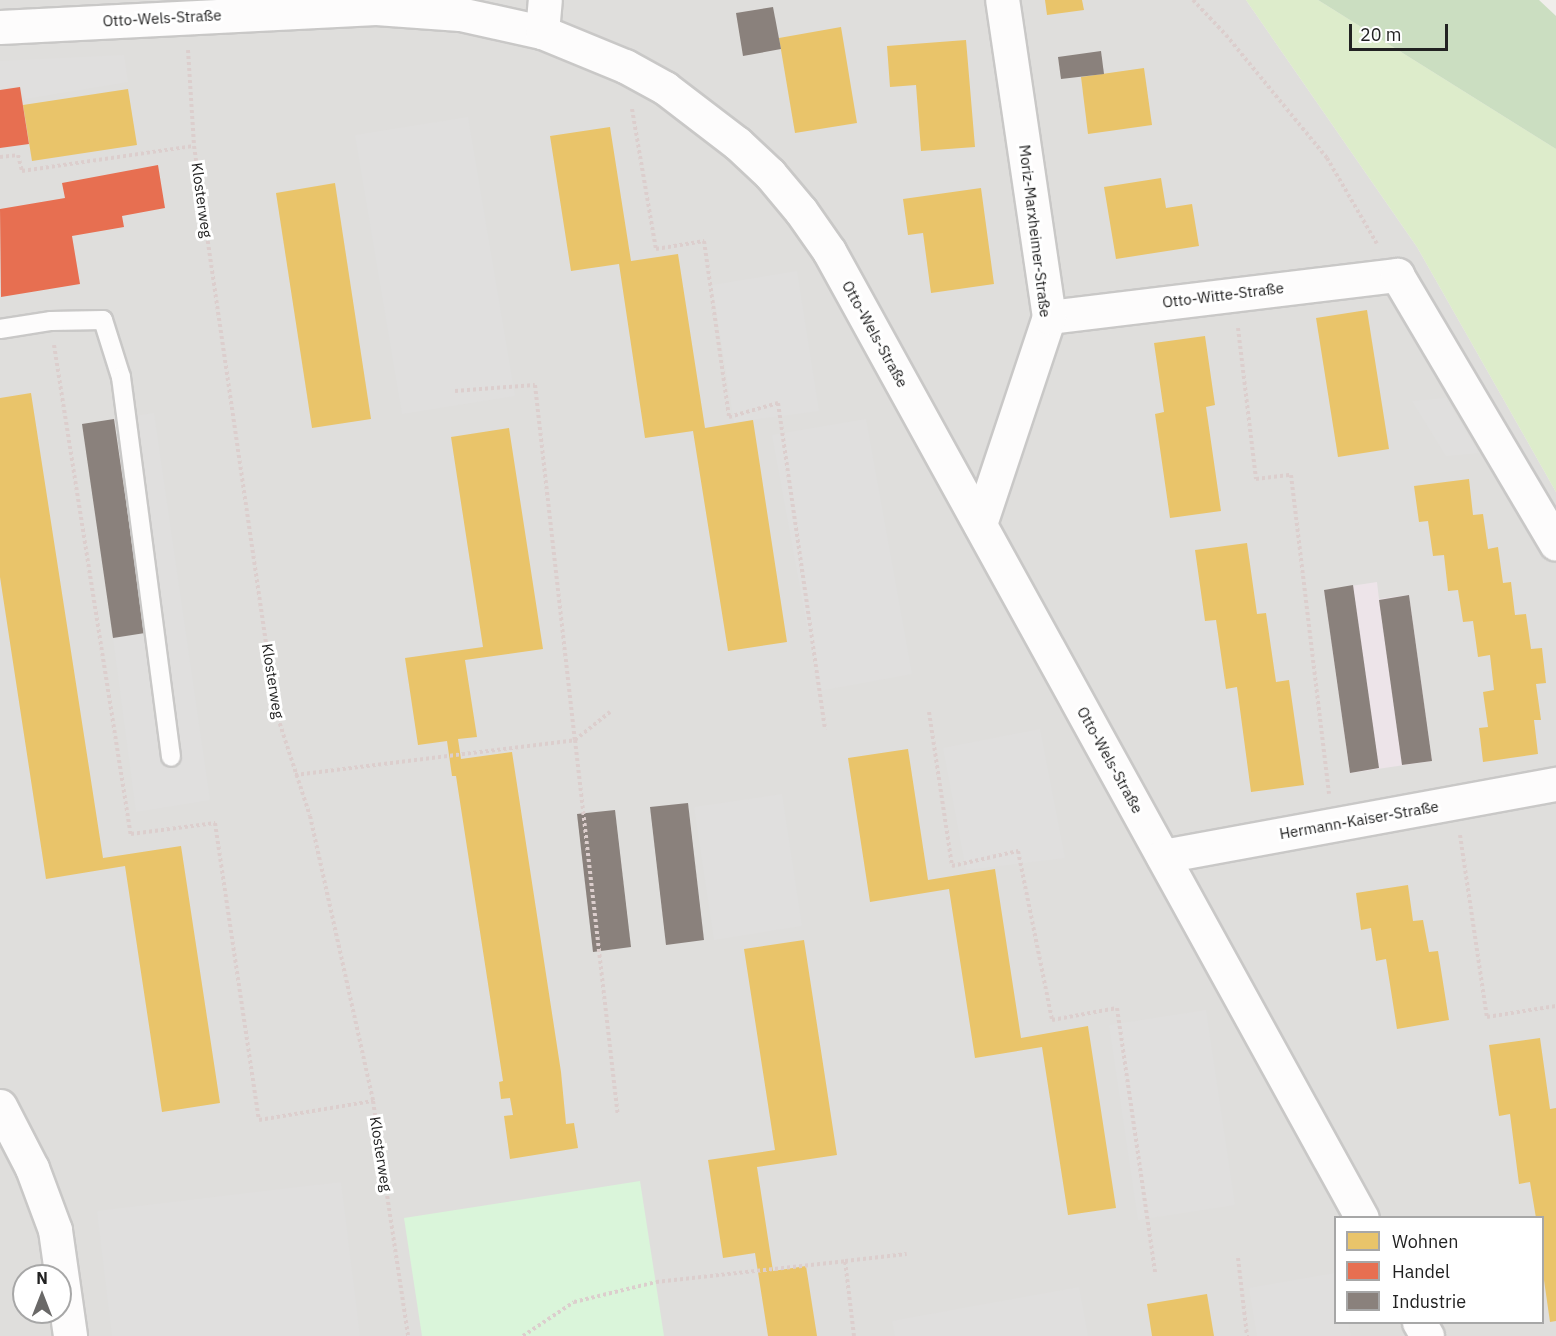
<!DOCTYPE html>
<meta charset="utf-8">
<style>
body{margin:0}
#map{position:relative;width:1556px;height:1336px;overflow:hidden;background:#f0eeeb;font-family:"IBM Plex Sans",sans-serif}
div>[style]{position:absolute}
.residential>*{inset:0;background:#dfdedc}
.industrial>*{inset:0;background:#ede4e9}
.grass>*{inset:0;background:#ddeccb}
.forest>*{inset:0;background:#cbdec1}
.park>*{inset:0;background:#daf5da}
.parking>*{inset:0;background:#e0dfde}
.homes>*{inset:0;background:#e9c46a}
.shops>*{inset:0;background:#e76f51}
.industry>*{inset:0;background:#8a817c}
.path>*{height:4px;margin-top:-2px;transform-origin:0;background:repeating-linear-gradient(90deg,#dccecd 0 3px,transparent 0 6px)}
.roads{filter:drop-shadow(2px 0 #c9c8c7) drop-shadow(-2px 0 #c9c8c7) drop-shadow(0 2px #c9c8c7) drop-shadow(0 -2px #c9c8c7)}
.service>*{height:18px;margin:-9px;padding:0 9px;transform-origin:9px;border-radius:9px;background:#fdfcfc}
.minor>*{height:33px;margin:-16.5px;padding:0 16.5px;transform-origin:16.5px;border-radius:16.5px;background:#fdfcfc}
span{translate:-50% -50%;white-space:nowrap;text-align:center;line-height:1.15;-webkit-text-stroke:6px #fff;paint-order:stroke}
.street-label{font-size:15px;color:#222}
.legend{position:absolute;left:1334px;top:1216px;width:210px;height:108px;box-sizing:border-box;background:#fff;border:2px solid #a7a7a7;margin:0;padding:8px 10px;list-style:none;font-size:18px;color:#222}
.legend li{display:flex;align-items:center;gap:12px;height:30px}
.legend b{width:30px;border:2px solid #a7a7a7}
.north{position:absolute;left:12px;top:1264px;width:60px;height:60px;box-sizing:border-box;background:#fff;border:2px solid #a7a7a7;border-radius:50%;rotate:0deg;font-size:16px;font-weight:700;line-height:24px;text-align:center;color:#222}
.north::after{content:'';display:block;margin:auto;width:21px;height:27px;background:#6a6968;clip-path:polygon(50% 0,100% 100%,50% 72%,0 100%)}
.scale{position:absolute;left:1349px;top:24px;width:99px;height:27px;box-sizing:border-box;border:3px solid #222;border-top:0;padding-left:8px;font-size:18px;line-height:21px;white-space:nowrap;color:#222;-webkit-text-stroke:4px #fff;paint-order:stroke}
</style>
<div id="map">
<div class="residential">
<div style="clip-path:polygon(evenodd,0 0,1246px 0,1417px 247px,1556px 492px,1556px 1336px,0 1336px,0 0,1336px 1218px,1542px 1218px,1542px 1322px,1336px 1322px,1336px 1218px,0 0,24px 1276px,60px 1276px,60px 1312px,24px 1312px,24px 1276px)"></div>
</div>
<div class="industrial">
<div style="clip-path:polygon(1377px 582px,1379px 599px,1409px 595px,1432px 761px,1350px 773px,1324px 590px)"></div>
</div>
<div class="grass">
<div style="clip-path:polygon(1246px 0,1318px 0,1556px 149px,1556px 492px,1417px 247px)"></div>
</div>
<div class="forest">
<div style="clip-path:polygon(1318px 0,1539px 0,1556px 16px,1556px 149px)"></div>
</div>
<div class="park">
<div style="clip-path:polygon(640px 1181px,664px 1336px,422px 1336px,404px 1218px)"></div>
</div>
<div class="parking">
<div style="clip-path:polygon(124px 55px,128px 82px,25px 99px,20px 86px,0 89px,0 61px)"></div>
<div style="clip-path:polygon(468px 117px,515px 396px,402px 414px,355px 135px)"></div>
<div style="clip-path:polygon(797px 271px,819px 411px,734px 422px,712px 285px)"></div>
<div style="clip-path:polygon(1446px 398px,1479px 453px,1446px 456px,1412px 401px)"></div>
<div style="clip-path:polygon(154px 413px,210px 800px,136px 812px,113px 638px,114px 419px)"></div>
<div style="clip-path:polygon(866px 419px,912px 674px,819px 691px,772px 435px)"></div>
<div style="clip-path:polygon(1040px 729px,1065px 858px,966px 870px,943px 748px)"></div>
<div style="clip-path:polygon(782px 794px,802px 926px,714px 940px,694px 807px)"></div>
<div style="clip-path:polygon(1206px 1010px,1235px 1205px,1138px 1220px,1109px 1025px)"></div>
<div style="clip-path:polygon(341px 1182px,360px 1336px,112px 1336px,97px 1211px)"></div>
<div style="clip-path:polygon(1335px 1273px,1336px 1322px,1348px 1323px,1351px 1336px,1257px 1336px,1249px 1288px)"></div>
<div style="clip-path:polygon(1079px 1287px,1088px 1336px,895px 1336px,892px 1321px)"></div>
</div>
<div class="homes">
<div style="clip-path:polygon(1045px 0,1082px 0,1084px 10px,1047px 15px)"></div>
<div style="clip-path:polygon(841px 27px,857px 123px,795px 133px,779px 38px)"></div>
<div style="clip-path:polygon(966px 40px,975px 147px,921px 151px,916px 85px,890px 87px,887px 46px)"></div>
<div style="clip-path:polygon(1144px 68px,1152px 125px,1088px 134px,1081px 77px)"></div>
<div style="clip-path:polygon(128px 89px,137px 145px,32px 161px,23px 105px)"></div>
<div style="clip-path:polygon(610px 127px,631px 261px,678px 254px,705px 428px,753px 420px,787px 642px,728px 651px,693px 431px,645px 438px,619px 264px,571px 271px,550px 136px)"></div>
<div style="clip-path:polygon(1161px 178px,1166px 208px,1192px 204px,1199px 246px,1116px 259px,1104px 187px)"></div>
<div style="clip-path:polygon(335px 183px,371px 419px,312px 428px,276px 193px)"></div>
<div style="clip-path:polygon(981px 188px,994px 284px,931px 293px,923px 233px,908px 235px,903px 199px)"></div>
<div style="clip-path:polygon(1367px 310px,1389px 449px,1338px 457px,1316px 318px)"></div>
<div style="clip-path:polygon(1205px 336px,1215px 405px,1206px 407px,1221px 511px,1170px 518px,1155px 414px,1164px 412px,1154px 343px)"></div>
<div style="clip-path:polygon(31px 393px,103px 858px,181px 846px,220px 1103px,162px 1112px,125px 866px,46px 879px,0 577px,0 398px)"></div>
<div style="clip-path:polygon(509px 428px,543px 649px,465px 660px,477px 737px,458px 739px,461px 759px,512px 752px,561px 1072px,566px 1124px,574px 1123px,578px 1148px,510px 1159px,504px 1116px,513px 1115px,510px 1098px,501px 1099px,499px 1082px,503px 1081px,456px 776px,452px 776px,447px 741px,418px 745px,405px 658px,483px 647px,451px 437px)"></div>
<div style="clip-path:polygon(1469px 479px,1473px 515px,1483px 514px,1488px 549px,1498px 547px,1503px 583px,1511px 582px,1515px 615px,1526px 614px,1531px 649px,1542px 648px,1546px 683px,1536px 684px,1541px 720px,1534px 720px,1538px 754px,1483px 762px,1479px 728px,1488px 727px,1483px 692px,1494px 690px,1490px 655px,1478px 657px,1473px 621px,1463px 622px,1458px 590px,1448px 591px,1444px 555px,1433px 556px,1428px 521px,1419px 522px,1414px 486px)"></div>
<div style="clip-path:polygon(1247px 543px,1257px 614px,1266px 613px,1276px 682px,1289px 680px,1304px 785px,1251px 792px,1237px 687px,1226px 689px,1216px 620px,1205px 621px,1195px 550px)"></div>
<div style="clip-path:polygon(908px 749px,928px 880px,995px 869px,1021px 1038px,1088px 1026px,1116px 1208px,1068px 1215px,1042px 1047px,975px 1058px,949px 889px,870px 902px,848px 758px)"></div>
<div style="clip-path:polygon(1408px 885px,1413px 921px,1423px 920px,1429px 952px,1438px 951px,1449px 1020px,1397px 1029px,1386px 959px,1376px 961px,1371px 928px,1361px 930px,1356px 893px)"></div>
<div style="clip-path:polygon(804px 940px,837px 1155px,757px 1167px,773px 1271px,806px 1266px,817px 1336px,768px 1336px,755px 1253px,723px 1258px,708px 1160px,775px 1150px,744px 949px)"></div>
<div style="clip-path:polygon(1540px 1038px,1550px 1109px,1556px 1108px,1556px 1321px,1550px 1322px,1542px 1266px,1542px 1218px,1536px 1218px,1530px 1182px,1519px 1184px,1510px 1114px,1499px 1116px,1489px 1045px)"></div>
<div style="clip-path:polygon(1207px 1294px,1214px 1336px,1152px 1336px,1147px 1304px)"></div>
</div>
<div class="shops">
<div style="clip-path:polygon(20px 87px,29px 144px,0 148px,0 90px)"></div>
<div style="clip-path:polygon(158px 165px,165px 208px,122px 216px,124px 227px,72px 236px,80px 284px,1px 297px,0 209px,65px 198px,62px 183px)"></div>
</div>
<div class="industry">
<div style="clip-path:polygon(773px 7px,781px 49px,743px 56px,736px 13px)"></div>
<div style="clip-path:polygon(1101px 51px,1104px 74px,1061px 79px,1058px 57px)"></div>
<div style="clip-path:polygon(114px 419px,145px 633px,113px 638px,82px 424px)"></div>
<div style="clip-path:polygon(1353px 585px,1379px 768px,1350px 773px,1324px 590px)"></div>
<div style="clip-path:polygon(1409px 595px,1432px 761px,1402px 765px,1379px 600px)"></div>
<div style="clip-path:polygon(688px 803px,704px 940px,666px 945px,650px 807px)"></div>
<div style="clip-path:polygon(615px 810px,631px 947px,593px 952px,577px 814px)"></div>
</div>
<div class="path">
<div style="left:1193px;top:0;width:48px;rotate:46.7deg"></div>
<div style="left:1226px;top:35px;width:159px;rotate:50.6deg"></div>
<div style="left:1327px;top:158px;width:99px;rotate:59.8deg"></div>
<div style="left:188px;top:50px;width:96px;rotate:86.4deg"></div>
<div style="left:194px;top:146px;width:572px;rotate:81.76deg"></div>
<div style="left:276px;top:712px;width:109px;rotate:71.9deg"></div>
<div style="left:310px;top:816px;width:292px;rotate:77.5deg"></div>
<div style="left:373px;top:1101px;width:238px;rotate:81.5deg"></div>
<div style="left:632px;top:109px;width:142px;rotate:80.3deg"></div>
<div style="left:656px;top:249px;width:49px;rotate:-9.5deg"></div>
<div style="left:704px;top:241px;width:178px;rotate:81.9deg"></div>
<div style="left:729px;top:417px;width:51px;rotate:-15.9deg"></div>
<div style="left:778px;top:403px;width:330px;rotate:81.8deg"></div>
<div style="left:0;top:157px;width:18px;rotate:-6deg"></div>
<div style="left:18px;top:155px;width:16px;rotate:76deg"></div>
<div style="left:22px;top:171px;width:174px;rotate:-8.3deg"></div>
<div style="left:1238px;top:328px;width:152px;rotate:83.2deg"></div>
<div style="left:1256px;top:479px;width:35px;rotate:-7deg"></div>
<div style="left:1291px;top:475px;width:321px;rotate:83.2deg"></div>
<div style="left:54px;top:345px;width:495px;rotate:81.1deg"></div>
<div style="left:131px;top:834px;width:85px;rotate:-7.5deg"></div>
<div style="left:215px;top:823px;width:300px;rotate:81.6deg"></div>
<div style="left:259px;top:1120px;width:116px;rotate:-9.5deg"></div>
<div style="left:455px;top:391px;width:80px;rotate:-4.3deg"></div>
<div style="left:535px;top:385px;width:357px;rotate:83.6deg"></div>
<div style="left:575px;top:740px;width:45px;rotate:-38.7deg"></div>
<div style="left:929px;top:712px;width:156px;rotate:81.5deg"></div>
<div style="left:952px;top:866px;width:68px;rotate:-12.8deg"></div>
<div style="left:1018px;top:851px;width:172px;rotate:78.6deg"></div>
<div style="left:1052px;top:1020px;width:66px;rotate:-10.5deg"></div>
<div style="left:1117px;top:1008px;width:267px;rotate:81.8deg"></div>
<div style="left:295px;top:775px;width:282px;rotate:-7.1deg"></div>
<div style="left:575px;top:740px;width:377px;rotate:83.5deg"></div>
<div style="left:1460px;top:835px;width:184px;rotate:81.6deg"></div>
<div style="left:1487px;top:1017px;width:70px;rotate:-9.1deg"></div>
<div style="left:1238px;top:1258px;width:79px;rotate:83.4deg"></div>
<div style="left:523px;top:1336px;width:61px;rotate:-33.7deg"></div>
<div style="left:574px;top:1302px;width:84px;rotate:-13.7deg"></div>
<div style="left:656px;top:1282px;width:190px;rotate:-6.3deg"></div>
<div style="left:854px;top:1336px;width:76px;rotate:-96.8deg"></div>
<div style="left:845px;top:1261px;width:62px;rotate:-6.4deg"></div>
</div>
<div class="roads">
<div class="service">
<div style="left:0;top:329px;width:52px;rotate:-8.9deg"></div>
<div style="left:51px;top:321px;width:52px;rotate:-1.1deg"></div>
<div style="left:103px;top:320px;width:60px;rotate:72.5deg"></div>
<div style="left:121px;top:377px;width:383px;rotate:82.5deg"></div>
</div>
<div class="minor">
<div style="left:0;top:27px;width:376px;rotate:-2.9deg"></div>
<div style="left:376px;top:8px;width:84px;rotate:4.1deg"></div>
<div style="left:460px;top:14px;width:84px;rotate:12.4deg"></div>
<div style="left:542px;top:32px;width:90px;rotate:22.3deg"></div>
<div style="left:625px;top:66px;width:46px;rotate:28.8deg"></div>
<div style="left:665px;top:88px;width:91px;rotate:37.4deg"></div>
<div style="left:737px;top:143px;width:45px;rotate:43.2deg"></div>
<div style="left:770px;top:174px;width:48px;rotate:50deg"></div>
<div style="left:801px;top:211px;width:49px;rotate:55deg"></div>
<div style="left:829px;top:251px;width:1104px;rotate:61.14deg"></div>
<div style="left:542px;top:32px;width:32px;rotate:-85deg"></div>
<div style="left:1049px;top:317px;width:351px;rotate:-6.9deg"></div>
<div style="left:1397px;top:275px;width:312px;rotate:59.4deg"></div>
<div style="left:980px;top:524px;width:218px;rotate:-71.6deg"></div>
<div style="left:1049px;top:317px;width:320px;rotate:-98.4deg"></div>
<div style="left:1163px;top:856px;width:400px;rotate:-10.4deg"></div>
<div style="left:0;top:1106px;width:70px;rotate:62.7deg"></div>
<div style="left:32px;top:1168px;width:66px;rotate:69.6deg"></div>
<div style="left:55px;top:1230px;width:107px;rotate:81.9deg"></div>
<div style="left:1419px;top:1322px;width:16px;rotate:60deg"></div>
</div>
</div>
<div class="street-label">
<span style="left:162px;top:18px;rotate:-3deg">Otto-Wels-Straße</span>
<span style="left:202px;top:200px;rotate:82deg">Klosterweg</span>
<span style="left:1035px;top:231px;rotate:83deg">Moriz-Marxheimer-Straße</span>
<span style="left:1223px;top:295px;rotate:-7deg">Otto-Witte-Straße</span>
<span style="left:875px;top:334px;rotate:61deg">Otto-Wels-Straße</span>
<span style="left:273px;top:681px;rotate:81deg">Klosterweg</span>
<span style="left:1110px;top:760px;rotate:61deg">Otto-Wels-Straße</span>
<span style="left:1359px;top:820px;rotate:-10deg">Hermann-Kaiser-Straße</span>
<span style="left:381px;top:1154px;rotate:81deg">Klosterweg</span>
</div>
<ul class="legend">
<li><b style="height:16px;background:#e9c46a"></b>Wohnen</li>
<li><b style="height:16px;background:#e76f51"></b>Handel</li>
<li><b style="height:16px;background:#8a817c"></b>Industrie</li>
</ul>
<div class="north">N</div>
<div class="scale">20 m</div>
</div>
